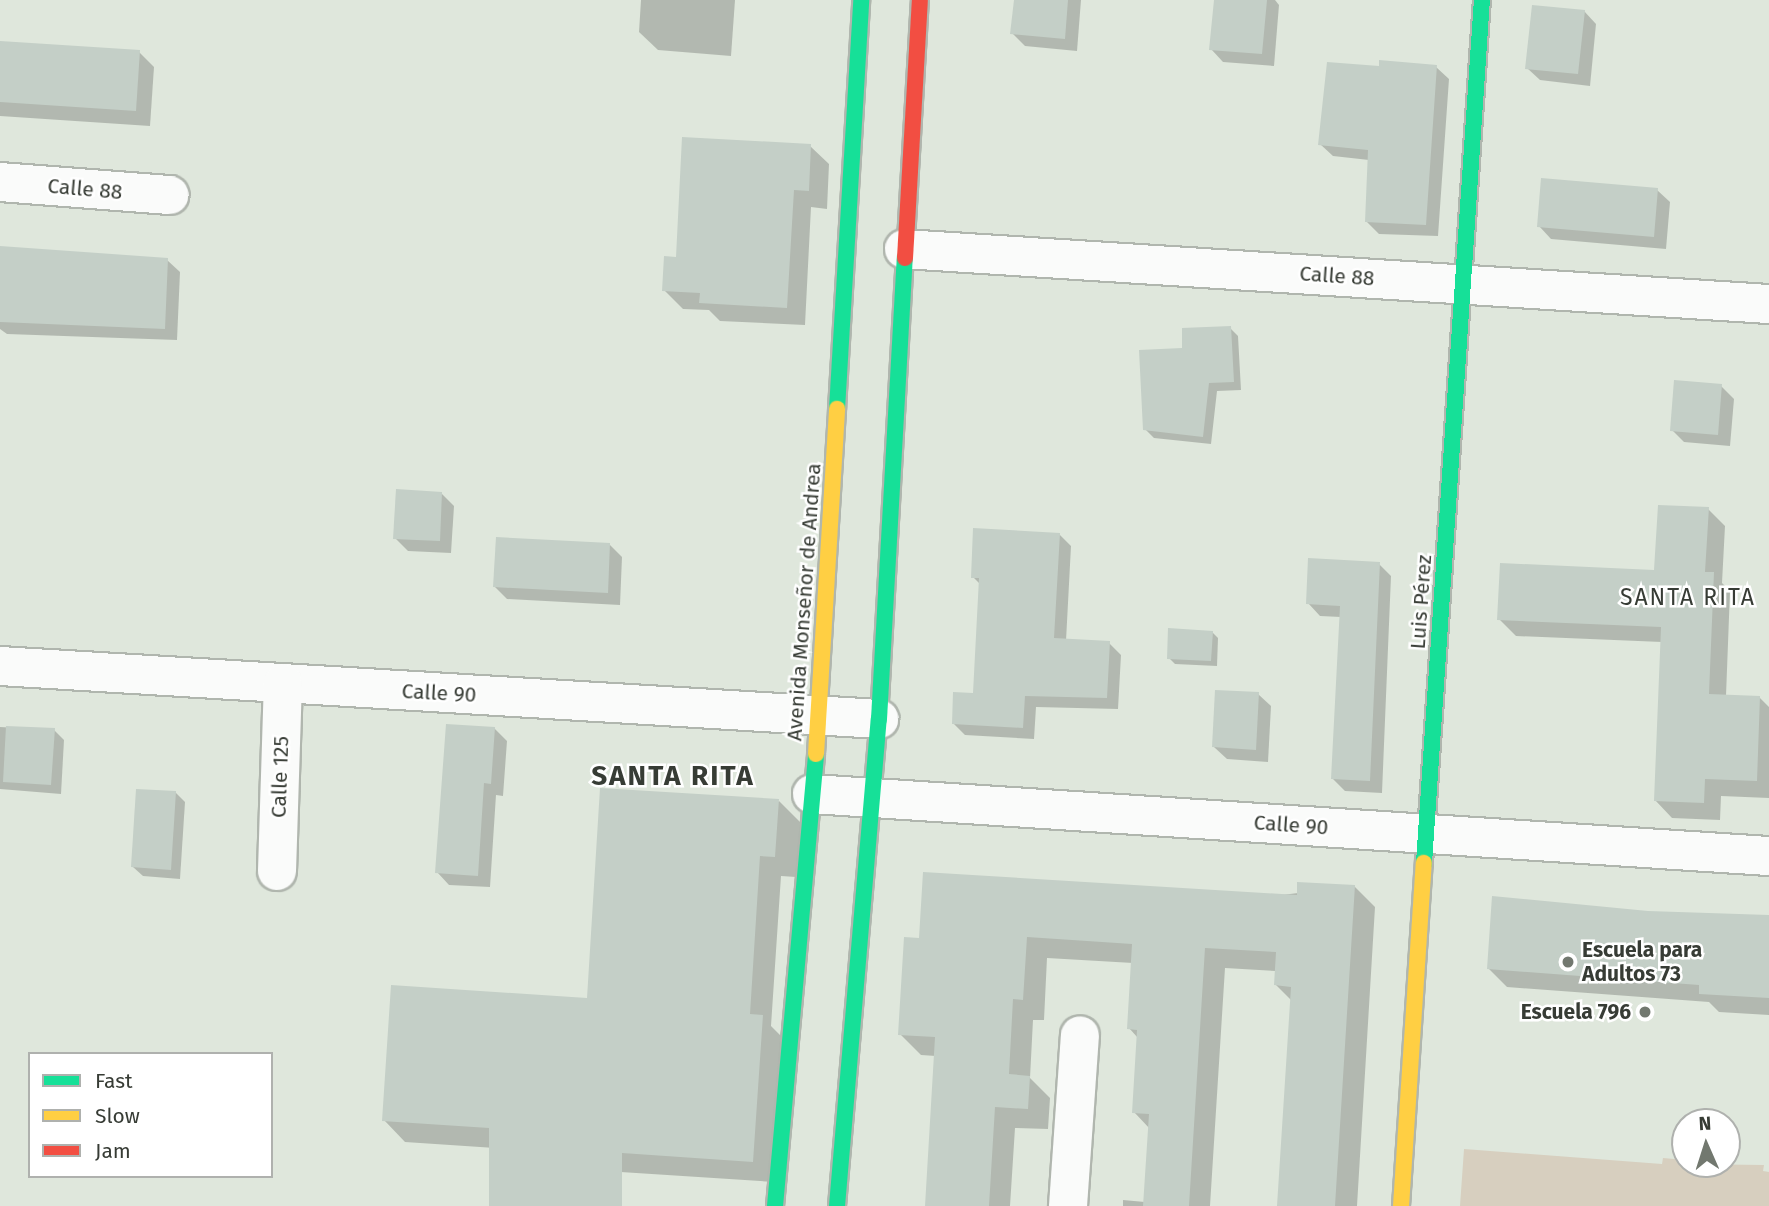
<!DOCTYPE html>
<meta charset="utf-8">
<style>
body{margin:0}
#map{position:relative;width:1769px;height:1206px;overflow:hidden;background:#dfe7dc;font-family:"Fira Sans",sans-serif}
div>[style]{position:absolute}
.green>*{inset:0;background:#d7cfbf}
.shadow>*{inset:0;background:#0003}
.building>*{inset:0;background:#c4cfc7}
.roads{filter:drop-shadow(2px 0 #b0b6ae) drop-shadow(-2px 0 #b0b6ae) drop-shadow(0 2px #b0b6ae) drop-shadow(0 -2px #b0b6ae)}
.street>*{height:38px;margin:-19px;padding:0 19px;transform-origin:19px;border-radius:19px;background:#fafbfa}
.fast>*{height:16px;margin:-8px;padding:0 8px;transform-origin:8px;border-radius:8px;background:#16e098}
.slow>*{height:16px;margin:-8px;padding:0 8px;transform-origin:8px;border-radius:8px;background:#ffcf43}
.jam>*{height:16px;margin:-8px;padding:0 8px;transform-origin:8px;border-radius:8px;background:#f24e42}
.dots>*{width:19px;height:19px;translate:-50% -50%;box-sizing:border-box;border:4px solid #fff;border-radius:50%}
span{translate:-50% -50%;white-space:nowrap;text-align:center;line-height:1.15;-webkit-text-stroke:5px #fff;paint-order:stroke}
.street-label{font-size:21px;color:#373c35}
.poi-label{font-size:21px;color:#373c35;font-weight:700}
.left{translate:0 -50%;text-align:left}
.right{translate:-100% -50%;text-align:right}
.neighbourhood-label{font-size:23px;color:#373c35;letter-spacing:2px}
.district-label{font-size:28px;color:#373c35;font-weight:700;letter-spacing:2px}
.legend{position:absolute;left:28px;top:1052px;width:245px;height:126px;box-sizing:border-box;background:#fff;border:2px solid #afb1ae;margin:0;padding:9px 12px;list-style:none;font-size:21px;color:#373c35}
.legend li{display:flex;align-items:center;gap:14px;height:35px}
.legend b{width:35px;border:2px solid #afb1ae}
.north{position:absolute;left:1671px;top:1108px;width:70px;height:70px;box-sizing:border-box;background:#fff;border:2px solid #afb1ae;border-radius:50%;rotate:357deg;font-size:19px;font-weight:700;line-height:28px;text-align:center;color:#373c35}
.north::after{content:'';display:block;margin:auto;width:24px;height:32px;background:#72786f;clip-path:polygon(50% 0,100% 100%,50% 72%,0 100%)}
</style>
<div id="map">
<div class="green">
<div style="clip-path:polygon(1464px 1149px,1662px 1164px,1663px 1158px,1685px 1160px,1685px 1164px,1764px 1165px,1763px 1171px,1769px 1172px,1769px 1206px,1460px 1206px)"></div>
</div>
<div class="shadow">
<div style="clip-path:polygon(641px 0,735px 0,731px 56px,658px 50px,639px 32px)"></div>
<div style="clip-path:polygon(1015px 0,1081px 0,1077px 51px,1025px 46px,1012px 33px)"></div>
<div style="clip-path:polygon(1216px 0,1275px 0,1279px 5px,1274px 66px,1223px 62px,1211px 49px)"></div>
<div style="clip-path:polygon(1584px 11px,1596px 24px,1590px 86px,1540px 80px,1527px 68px)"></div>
<div style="clip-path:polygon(0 43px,139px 52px,154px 67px,150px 126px,0 116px)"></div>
<div style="clip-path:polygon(1436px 67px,1449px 79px,1438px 236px,1379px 234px,1367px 222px,1369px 160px,1333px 156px,1320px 144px,1380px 68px)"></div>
<div style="clip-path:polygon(810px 146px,829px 164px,827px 209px,811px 207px,805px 325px,720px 321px,709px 310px,683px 309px,664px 290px,678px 259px)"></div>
<div style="clip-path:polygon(1657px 190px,1670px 202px,1666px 249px,1551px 239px,1539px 226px)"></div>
<div style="clip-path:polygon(0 249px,167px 260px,180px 272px,177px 340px,7px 334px,0 329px)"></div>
<div style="clip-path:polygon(1230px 328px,1238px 336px,1241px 390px,1217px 391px,1211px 444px,1154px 438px,1145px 429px,1184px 350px)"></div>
<div style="clip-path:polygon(1721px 386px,1734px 399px,1730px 446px,1684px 442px,1672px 430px)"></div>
<div style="clip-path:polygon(441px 493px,454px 506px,451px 553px,408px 551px,395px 538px)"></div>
<div style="clip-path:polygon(1708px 509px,1725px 526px,1722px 583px,1730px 591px,1726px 696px,1759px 697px,1769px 707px,1769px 798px,1721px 796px,1720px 820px,1672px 818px,1655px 800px,1662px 642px,1516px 636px,1499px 619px,1656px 572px)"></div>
<div style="clip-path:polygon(1059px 534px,1071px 546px,1066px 641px,1109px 643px,1121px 655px,1118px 709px,1036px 707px,1034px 739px,965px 735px,954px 724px,975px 695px,981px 585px,973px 577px)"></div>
<div style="clip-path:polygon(609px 544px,622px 557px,620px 605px,507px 599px,495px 587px)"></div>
<div style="clip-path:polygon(1379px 564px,1391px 576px,1382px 793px,1345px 791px,1333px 779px,1341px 617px,1320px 616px,1308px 603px)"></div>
<div style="clip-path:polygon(1212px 632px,1218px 638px,1217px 666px,1175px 664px,1169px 658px)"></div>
<div style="clip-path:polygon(1258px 694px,1271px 706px,1268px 762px,1227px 759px,1214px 747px)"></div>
<div style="clip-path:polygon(0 727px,54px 730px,64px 740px,61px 794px,0 789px)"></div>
<div style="clip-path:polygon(494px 728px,507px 741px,503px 796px,496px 795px,490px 887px,449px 885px,437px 872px)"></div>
<div style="clip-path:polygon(175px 792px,185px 802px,180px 879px,143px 876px,133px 867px)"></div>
<div style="clip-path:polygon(779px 801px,800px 822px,796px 877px,781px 876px,771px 1026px,783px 1038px,774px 1182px,512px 1165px,495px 1148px,405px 1142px,384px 1120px,589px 1000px)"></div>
<div style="clip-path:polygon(1354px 886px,1375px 907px,1357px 1206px,1279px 1206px,1292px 1001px,1276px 985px,1276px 971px,1225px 968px,1210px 1206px,1123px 1206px,1123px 1200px,1145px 1202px,1150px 1129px,1134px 1112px,1138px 1038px,1129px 1028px,1133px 963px,1047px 958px,1044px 1020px,1033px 1020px,1030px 1078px,1050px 1098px,1048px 1129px,1015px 1128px,1010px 1206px,926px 1206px,936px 1056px,921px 1055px,900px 1034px,921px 940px)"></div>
<div style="clip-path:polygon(1648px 913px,1769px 917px,1769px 1015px,1719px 1012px,1709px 1002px,1507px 987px,1489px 969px)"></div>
</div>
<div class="building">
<div style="clip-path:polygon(1014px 0,1068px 0,1065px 39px,1010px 34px)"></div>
<div style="clip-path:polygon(1214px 0,1267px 0,1262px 54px,1209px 50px)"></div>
<div style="clip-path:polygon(1532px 5px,1585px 10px,1578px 74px,1525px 69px)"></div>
<div style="clip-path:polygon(0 41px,140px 50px,136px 111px,0 102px)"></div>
<div style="clip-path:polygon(1379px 60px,1437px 65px,1426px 225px,1365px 222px,1368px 150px,1318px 145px,1327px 62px,1379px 66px)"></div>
<div style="clip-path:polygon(682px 137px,811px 144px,809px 191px,794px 190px,787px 308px,699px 303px,700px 293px,662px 291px,664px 256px,676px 257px)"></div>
<div style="clip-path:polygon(1541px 178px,1658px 188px,1654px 237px,1537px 227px)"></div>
<div style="clip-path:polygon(0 246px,168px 258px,165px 329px,0 322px)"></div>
<div style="clip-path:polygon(1231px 326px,1234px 382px,1209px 383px,1203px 437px,1143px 430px,1139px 350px,1182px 348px,1182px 328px)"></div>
<div style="clip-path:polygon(1674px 380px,1722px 384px,1718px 435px,1670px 431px)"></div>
<div style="clip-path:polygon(396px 489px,442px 492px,440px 541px,393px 539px)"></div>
<div style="clip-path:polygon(1658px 505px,1709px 507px,1705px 572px,1714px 572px,1709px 694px,1760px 696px,1757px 781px,1705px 779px,1704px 803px,1654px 801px,1661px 627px,1497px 620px,1500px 563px,1654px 570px)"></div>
<div style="clip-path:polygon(973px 528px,1060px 533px,1054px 638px,1110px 641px,1107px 698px,1025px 696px,1023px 728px,952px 724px,953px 692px,973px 693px,979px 578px,971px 578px)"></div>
<div style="clip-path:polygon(496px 537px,610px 543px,608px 593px,493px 587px)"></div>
<div style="clip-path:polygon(1308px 558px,1380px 562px,1370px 781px,1331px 779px,1340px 606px,1306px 604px)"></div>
<div style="clip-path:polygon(1168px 628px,1213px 631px,1211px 661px,1167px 659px)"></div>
<div style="clip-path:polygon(1215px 690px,1259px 692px,1256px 750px,1212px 747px)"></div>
<div style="clip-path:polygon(446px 724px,495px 727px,491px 784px,484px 783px,478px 876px,435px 873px)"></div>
<div style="clip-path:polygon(6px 726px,55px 728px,51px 785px,3px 782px)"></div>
<div style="clip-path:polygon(600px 788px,779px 799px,775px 857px,760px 856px,750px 1014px,763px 1015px,753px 1162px,622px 1153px,622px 1206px,489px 1206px,489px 1128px,382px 1121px,391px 985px,587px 998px)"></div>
<div style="clip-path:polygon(136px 789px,176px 791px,171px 870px,131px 867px)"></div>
<div style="clip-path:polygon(923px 872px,1297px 895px,1297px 882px,1355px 885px,1335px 1206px,1277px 1206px,1291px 987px,1274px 985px,1276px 952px,1205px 948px,1189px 1206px,1143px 1206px,1149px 1114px,1132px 1113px,1137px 1030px,1127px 1029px,1132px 944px,1027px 937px,1023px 1000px,1013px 999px,1009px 1074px,1030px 1076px,1028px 1109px,995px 1107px,989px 1206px,925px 1206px,935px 1037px,898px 1035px,904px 937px,919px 938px)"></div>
<div style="clip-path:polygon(1492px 896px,1648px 911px,1769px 915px,1769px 998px,1699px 994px,1699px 985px,1487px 969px)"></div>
</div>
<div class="roads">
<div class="street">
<div style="left:0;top:182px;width:170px;rotate:4.4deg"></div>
<div style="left:904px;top:249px;width:867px;rotate:3.64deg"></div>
<div style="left:0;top:666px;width:881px;rotate:3.45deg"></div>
<div style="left:812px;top:794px;width:959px;rotate:3.71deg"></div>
<div style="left:277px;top:871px;width:188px;rotate:-88.2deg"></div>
<div style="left:1068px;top:1206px;width:171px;rotate:-86deg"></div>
</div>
<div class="fast">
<div style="left:837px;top:409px;width:410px;rotate:-86.6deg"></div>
<div style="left:1424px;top:863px;width:865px;rotate:-86.16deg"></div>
<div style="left:775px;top:1206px;width:454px;rotate:-84.8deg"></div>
<div style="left:837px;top:1206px;width:489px;rotate:-85.1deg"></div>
<div style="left:879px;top:719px;width:462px;rotate:-86.8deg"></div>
</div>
<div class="slow">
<div style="left:816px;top:754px;width:346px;rotate:-86.5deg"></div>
<div style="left:1401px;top:1206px;width:344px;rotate:-86.2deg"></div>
</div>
<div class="jam">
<div style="left:905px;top:258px;width:258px;rotate:-86.7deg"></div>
</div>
</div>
<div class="dots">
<div style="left:1568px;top:962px;background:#72786f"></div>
<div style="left:1645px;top:1012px;background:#72786f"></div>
</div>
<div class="street-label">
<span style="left:85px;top:189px;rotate:5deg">Calle 88</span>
<span style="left:1337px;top:276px;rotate:4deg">Calle 88</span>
<span style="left:804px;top:602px;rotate:-86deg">Avenida Monseñor de Andrea</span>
<span style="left:1421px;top:602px;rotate:-86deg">Luis Pérez</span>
<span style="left:439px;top:693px;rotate:3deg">Calle 90</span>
<span style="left:280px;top:777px;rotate:-88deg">Calle 125</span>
<span style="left:1291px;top:825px;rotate:4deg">Calle 90</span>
</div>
<div class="poi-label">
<span class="left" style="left:1582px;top:962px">Escuela para<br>Adultos 73</span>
<span class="right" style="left:1631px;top:1012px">Escuela 796</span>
</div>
<div class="neighbourhood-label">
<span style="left:1688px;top:597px">SANTA RITA</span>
</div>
<div class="district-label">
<span style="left:673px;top:776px">SANTA RITA</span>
</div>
<ul class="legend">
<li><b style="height:9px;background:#16e098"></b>Fast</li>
<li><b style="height:9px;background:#ffcf43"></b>Slow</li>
<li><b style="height:9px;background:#f24e42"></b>Jam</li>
</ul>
<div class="north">N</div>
</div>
